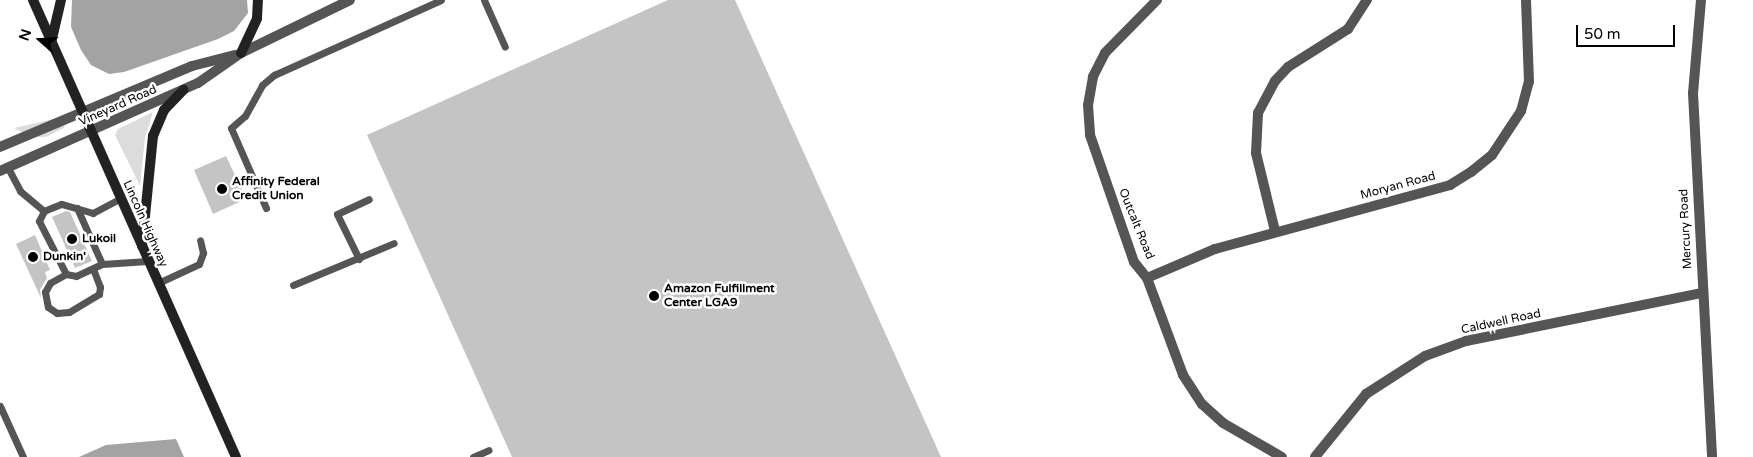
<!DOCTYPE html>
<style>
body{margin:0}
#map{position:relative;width:1753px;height:457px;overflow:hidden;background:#fff;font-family:"Varela Round",sans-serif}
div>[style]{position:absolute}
.green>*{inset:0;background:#dcdcdc}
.water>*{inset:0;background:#a3a3a3}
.building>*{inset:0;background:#c4c4c4}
.service>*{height:7px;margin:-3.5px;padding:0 3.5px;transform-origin:3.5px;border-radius:3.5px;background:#555}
.minor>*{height:10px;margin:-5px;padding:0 5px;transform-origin:5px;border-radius:5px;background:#555}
.tertiary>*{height:10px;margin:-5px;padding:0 5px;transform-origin:5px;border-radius:5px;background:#555}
.secondary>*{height:10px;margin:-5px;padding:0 5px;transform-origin:5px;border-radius:5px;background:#222}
.dots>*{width:14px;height:14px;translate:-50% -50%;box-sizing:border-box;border:2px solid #fff;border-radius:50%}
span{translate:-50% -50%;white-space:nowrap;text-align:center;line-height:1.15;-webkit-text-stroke:5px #fff;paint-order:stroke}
.street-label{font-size:12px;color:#000}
.poi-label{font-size:12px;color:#000;font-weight:700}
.left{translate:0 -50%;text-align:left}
.north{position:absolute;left:15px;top:15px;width:50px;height:50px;-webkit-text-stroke:4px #fff;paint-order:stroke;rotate:289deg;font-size:14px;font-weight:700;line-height:20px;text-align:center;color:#000}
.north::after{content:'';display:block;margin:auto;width:18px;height:22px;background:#000;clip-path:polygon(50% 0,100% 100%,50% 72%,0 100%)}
.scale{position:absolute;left:1576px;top:25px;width:99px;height:22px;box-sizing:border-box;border:2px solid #000;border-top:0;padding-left:6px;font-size:15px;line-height:18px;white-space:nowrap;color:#000;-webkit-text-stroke:4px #fff;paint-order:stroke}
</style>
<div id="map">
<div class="green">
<div style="clip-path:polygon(153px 112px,145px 138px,140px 186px,115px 135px,118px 129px)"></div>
<div style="clip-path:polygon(58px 118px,65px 124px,64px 128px,46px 137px,32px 137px,14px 128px)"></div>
</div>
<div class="water">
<div style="clip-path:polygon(72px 0,247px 0,248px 13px,234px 31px,218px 39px,124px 72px,109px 74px,91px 65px,81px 50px,71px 27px)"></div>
<div style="clip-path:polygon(176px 439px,184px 457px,79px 457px,106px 445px)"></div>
</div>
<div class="building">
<div style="clip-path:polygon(668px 0,735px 0,941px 457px,512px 457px,367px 135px)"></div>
<div style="clip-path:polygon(226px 156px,246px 199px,213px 214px,194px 170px)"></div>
<div style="clip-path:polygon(66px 211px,70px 212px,92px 261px,75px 268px,52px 217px)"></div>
<div style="clip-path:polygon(35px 235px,50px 270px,45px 272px,47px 278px,40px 290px,41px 298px,16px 244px)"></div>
</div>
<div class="service">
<div style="left:484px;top:0;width:51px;rotate:65.9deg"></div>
<div style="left:8px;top:168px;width:26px;rotate:62deg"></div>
<div style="left:20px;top:191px;width:31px;rotate:40deg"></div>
<div style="left:121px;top:198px;width:32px;rotate:152deg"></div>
<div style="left:93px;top:213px;width:33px;rotate:-164deg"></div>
<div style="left:61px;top:204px;width:18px;rotate:158deg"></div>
<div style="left:44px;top:211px;width:11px;rotate:117deg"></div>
<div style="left:39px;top:221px;width:59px;rotate:63deg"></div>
<div style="left:66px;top:274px;width:10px;rotate:11deg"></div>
<div style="left:76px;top:276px;width:29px;rotate:-25deg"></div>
<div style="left:102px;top:264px;width:46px;rotate:-3.7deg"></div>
<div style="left:77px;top:208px;width:61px;rotate:65.9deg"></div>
<div style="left:266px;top:208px;width:87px;rotate:-113.6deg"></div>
<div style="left:231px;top:128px;width:18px;rotate:-41deg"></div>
<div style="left:245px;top:116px;width:35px;rotate:-61deg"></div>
<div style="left:262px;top:85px;width:16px;rotate:-40deg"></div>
<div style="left:274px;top:75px;width:183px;rotate:-24.2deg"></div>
<div style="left:359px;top:259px;width:50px;rotate:-116.1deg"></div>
<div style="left:337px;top:214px;width:35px;rotate:-25deg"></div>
<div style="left:66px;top:274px;width:18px;rotate:151deg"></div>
<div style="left:50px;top:283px;width:10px;rotate:119deg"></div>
<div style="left:45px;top:292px;width:15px;rotate:79deg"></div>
<div style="left:48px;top:307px;width:11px;rotate:34deg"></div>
<div style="left:57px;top:313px;width:12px;rotate:-5deg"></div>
<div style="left:69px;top:312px;width:35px;rotate:-31deg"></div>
<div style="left:99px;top:294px;width:7px;rotate:-82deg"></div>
<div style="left:100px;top:287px;width:19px;rotate:-111deg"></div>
<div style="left:158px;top:283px;width:45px;rotate:-24.9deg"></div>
<div style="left:199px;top:264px;width:12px;rotate:-70deg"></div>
<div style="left:203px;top:253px;width:13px;rotate:-103deg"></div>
<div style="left:293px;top:285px;width:109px;rotate:-22.6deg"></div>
<div style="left:0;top:406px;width:56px;rotate:65.7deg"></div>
<div style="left:473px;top:457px;width:17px;rotate:-24deg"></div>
</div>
<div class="minor">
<div style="left:1157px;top:0;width:74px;rotate:134.5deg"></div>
<div style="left:1105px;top:53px;width:27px;rotate:117deg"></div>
<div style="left:1093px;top:77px;width:28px;rotate:100deg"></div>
<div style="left:1088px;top:105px;width:30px;rotate:86deg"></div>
<div style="left:1090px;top:135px;width:134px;rotate:70.9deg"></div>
<div style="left:1134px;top:262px;width:21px;rotate:51deg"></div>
<div style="left:1147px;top:278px;width:103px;rotate:69.6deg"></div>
<div style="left:1183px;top:375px;width:35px;rotate:57deg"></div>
<div style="left:1202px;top:404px;width:28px;rotate:42deg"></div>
<div style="left:1223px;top:423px;width:68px;rotate:30deg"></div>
<div style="left:1701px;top:0;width:93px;rotate:94.9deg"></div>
<div style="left:1693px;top:93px;width:364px;rotate:87deg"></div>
<div style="left:1275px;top:231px;width:80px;rotate:-103.7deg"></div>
<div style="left:1256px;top:153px;width:40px;rotate:-87.1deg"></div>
<div style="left:1258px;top:113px;width:36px;rotate:-62deg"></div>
<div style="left:1275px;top:81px;width:19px;rotate:-47deg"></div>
<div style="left:1288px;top:67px;width:71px;rotate:-32.3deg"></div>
<div style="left:1348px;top:29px;width:35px;rotate:-57deg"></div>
<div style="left:1147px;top:278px;width:74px;rotate:-23.1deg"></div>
<div style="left:1215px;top:249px;width:244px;rotate:-15.2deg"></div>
<div style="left:1450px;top:185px;width:25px;rotate:-32deg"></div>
<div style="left:1471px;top:172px;width:27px;rotate:-39deg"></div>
<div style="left:1492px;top:155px;width:53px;rotate:-56.6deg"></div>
<div style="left:1521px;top:111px;width:30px;rotate:-75deg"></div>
<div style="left:1529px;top:82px;width:82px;rotate:-92.1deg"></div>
<div style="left:1315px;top:457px;width:81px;rotate:-51deg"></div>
<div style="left:1366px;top:394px;width:70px;rotate:-32.8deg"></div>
<div style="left:1425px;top:356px;width:44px;rotate:-20.1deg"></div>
<div style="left:1466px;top:341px;width:241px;rotate:-11.5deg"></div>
</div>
<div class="tertiary">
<div style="left:0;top:147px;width:208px;rotate:-22.9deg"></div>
<div style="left:192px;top:66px;width:44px;rotate:-14.3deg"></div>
<div style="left:0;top:171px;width:217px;rotate:-24deg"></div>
<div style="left:198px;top:83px;width:52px;rotate:-34.9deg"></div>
<div style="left:241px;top:53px;width:121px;rotate:-25.9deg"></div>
</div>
<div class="secondary">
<div style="left:33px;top:0;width:500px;rotate:66.05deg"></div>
<div style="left:51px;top:43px;width:44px;rotate:-76.9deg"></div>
<div style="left:241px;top:53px;width:38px;rotate:-65deg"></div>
<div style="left:257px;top:18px;width:18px;rotate:-87deg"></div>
<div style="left:142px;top:246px;width:111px;rotate:-84.3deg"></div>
<div style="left:153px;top:136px;width:28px;rotate:-67deg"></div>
<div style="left:164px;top:110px;width:28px;rotate:-46deg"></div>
</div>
<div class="dots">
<div style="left:222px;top:189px;background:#000"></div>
<div style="left:72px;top:239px;background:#000"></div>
<div style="left:33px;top:257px;background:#000"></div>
<div style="left:654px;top:296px;background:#000"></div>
</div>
<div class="street-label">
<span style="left:118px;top:106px;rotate:-24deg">Vineyard Road</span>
<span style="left:1398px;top:186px;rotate:-15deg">Moryan Road</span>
<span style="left:145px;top:224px;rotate:66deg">Lincoln Highway</span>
<span style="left:1136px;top:224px;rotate:68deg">Outcalt Road</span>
<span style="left:1686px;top:229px;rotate:-93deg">Mercury Road</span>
<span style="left:1501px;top:322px;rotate:-12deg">Caldwell Road</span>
</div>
<div class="poi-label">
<span class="left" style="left:232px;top:189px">Affinity Federal<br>Credit Union</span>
<span class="left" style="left:82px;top:239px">Lukoil</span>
<span class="left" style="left:43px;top:257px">Dunkin'</span>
<span class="left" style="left:664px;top:296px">Amazon Fulfillment<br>Center LGA9</span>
</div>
<div class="north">N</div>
<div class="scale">50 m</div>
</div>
